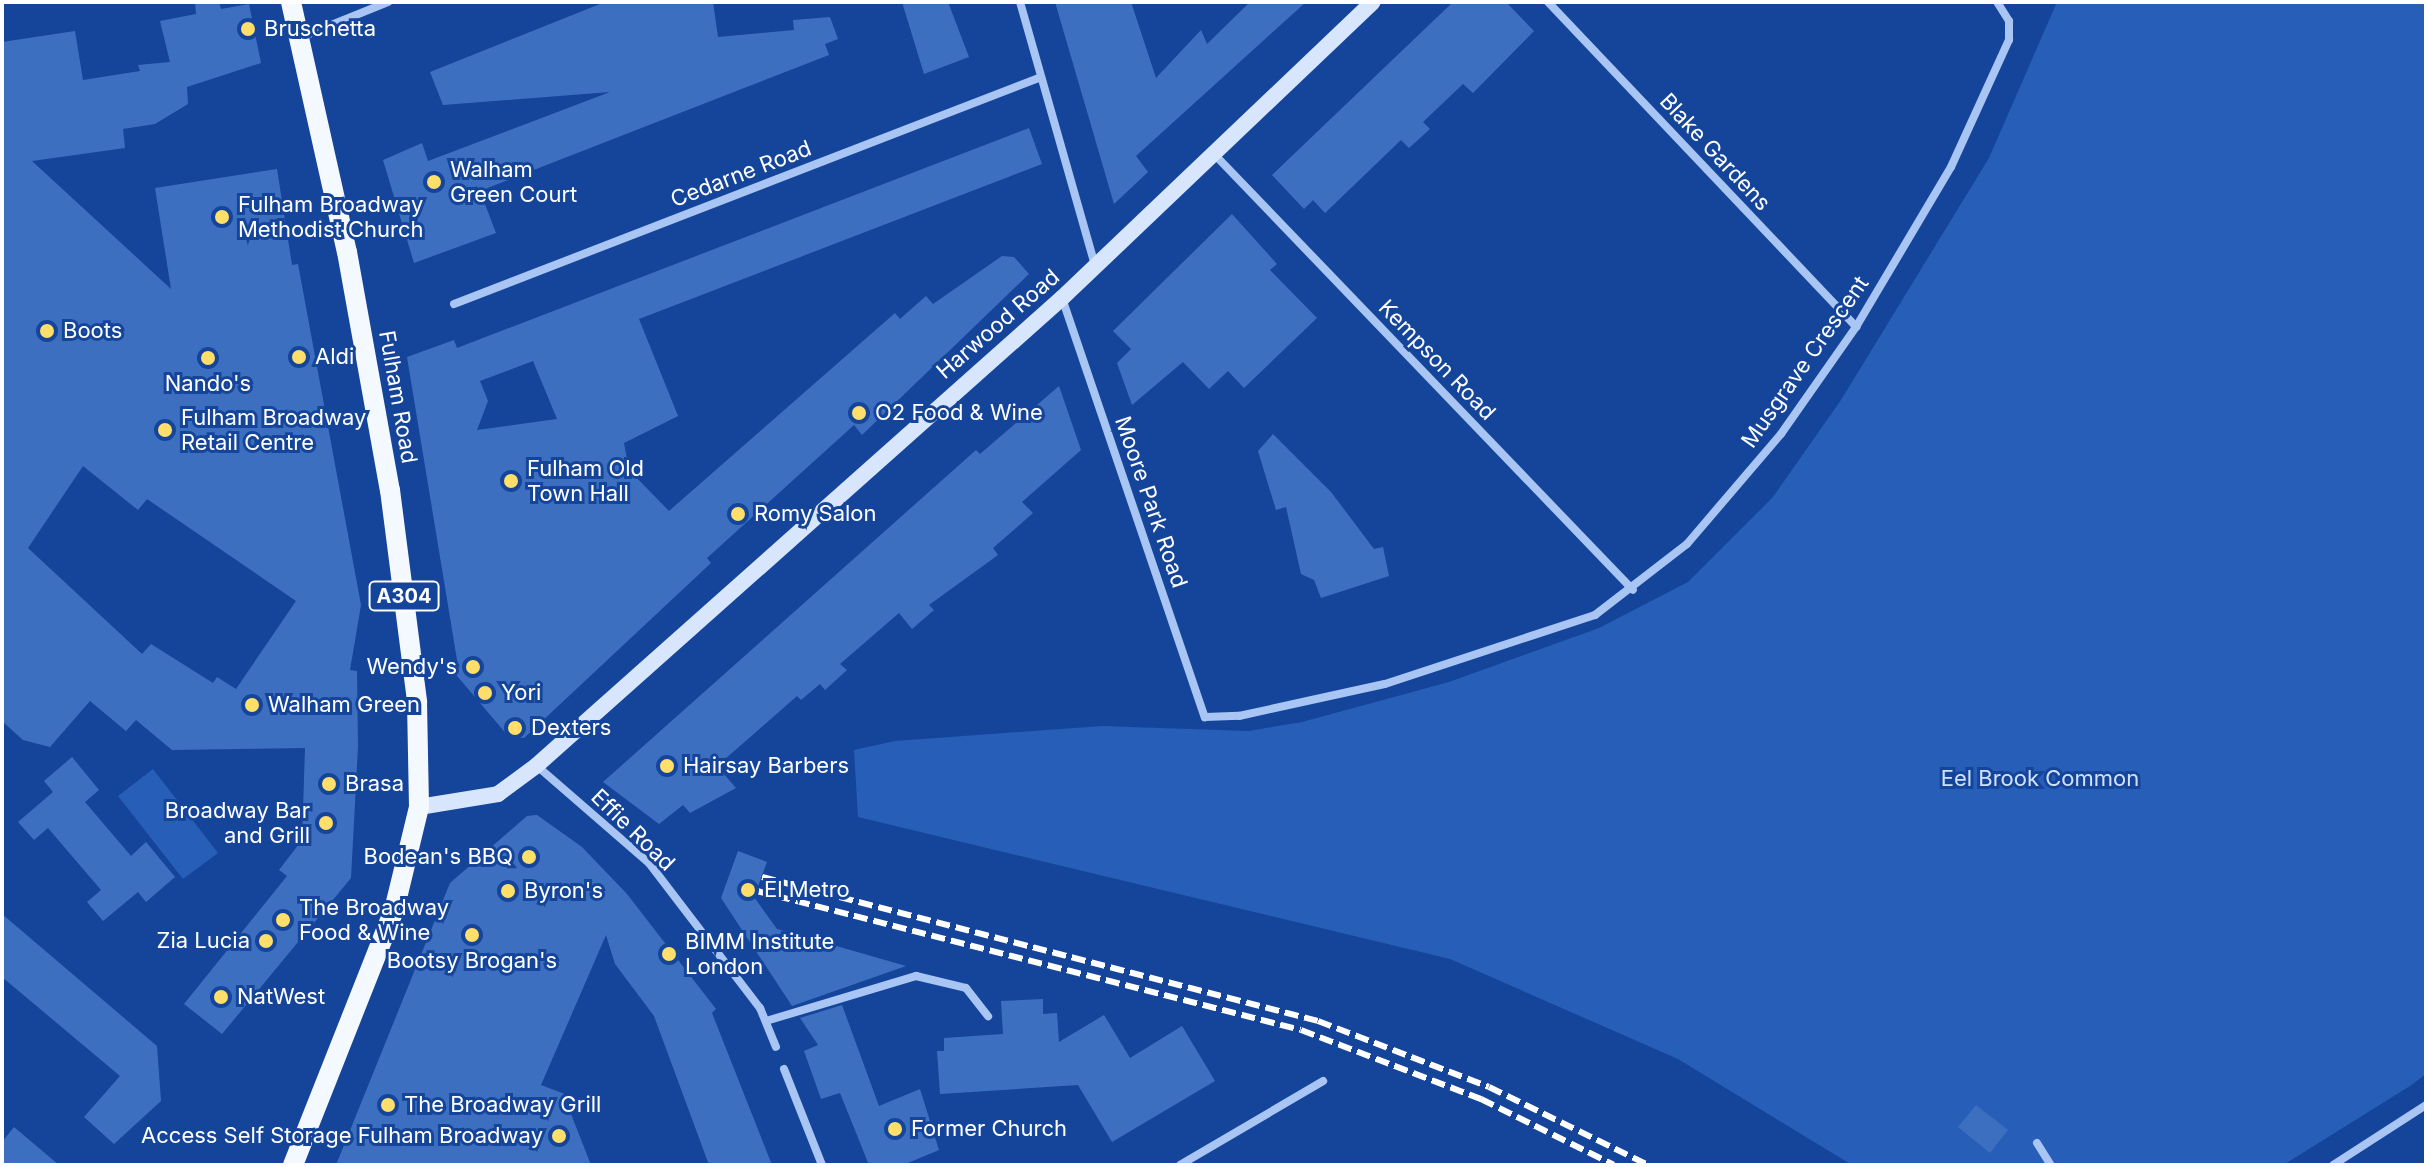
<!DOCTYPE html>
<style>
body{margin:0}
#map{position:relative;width:2428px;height:1167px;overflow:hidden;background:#14459a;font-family:Inter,sans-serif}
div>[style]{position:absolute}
.green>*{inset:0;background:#275eb8}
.building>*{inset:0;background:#3d6fc1}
.street>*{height:8px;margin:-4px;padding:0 4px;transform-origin:4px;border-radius:4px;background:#a8c5f3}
.secondary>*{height:16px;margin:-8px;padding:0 8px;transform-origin:8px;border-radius:8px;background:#d7e5fd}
.primary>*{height:20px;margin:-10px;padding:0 10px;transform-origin:10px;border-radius:10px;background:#f4f8ff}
.rail>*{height:6px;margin-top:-3px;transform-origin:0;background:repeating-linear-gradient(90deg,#fff 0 14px,transparent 0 20px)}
.dots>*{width:22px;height:22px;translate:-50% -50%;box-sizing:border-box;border:4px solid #14459a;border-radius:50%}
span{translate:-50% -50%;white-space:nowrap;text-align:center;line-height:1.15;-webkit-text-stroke:6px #14459a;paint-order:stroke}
.shield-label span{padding:2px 6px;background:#14459a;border:2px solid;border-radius:6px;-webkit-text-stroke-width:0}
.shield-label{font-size:20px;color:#fff;font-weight:700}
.poi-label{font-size:22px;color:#fff}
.left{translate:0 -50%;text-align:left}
.right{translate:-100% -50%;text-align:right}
.street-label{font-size:22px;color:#fff}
.park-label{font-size:22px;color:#d0e1fd}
.frame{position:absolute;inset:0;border:4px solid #fff;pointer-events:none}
</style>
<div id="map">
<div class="green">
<div style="clip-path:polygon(2057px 2px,2426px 2px,2426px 1074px,2410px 1086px,2283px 1165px,1852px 1165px,1678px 1059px,1450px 959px,858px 817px,854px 750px,895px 741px,1102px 726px,1248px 731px,1302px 722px,1449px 682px,1599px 628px,1688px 582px,1773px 497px,1841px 400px,1989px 158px)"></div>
<div style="clip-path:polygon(153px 769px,218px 853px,183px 879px,118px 796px)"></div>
</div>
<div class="building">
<div style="clip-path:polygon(evenodd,195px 2px,219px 2px,221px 9px,249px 4px,261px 63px,187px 87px,188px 104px,155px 124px,123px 129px,125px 148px,32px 161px,171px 289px,155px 188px,277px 169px,292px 265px,298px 264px,361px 605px,350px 670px,357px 671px,358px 747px,351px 878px,222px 1034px,184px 1004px,287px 876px,279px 870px,302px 840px,305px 748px,172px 750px,136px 720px,126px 731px,90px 701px,50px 747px,23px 740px,2px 721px,2px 42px,75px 31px,83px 80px,140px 71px,138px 65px,170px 62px,160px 21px,196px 14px,195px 2px,83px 466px,138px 510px,147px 499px,296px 601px,236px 689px,217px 677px,213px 683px,151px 644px,142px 654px,28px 548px,83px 466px)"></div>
<div style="clip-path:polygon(605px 2px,713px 2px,718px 37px,794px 30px,793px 20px,830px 17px,838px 39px,825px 44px,829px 55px,480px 191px,496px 233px,414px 263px,383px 160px,422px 143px,428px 161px,610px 92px,443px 105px,430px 72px)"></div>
<div style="clip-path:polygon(902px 2px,948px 2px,969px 57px,924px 74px)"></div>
<div style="clip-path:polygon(1055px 2px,1131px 2px,1156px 78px,1201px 30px,1207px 44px,1250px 2px,1306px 2px,1136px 156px,1148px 172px,1114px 204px)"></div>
<div style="clip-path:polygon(1453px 2px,1506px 2px,1534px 31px,1473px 93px,1463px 84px,1423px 122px,1430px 129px,1409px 148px,1401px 140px,1325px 213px,1313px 200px,1304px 209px,1272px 175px)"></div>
<div style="clip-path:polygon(evenodd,1029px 128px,1042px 164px,639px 319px,678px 416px,624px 443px,629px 470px,669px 511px,895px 313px,900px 319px,926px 296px,933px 304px,1002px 256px,1014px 257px,1029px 274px,862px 435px,854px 425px,707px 558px,711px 563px,524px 738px,509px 737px,452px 670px,458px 666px,407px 357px,454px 340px,457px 348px,1029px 128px,533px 361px,557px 419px,477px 430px,488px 401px,480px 381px,533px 361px)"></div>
<div style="clip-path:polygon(1232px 214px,1277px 264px,1270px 270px,1317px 318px,1244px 388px,1228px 371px,1209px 389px,1183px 362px,1132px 405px,1117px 363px,1131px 349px,1113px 331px)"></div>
<div style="clip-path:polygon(1059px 386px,1081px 450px,1022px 502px,1033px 513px,993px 548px,998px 555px,929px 605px,934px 610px,912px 629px,899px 613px,840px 664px,847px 670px,825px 690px,820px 684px,801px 700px,797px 696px,717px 766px,736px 788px,690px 813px,683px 805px,659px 824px,603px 782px,976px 450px,980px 454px)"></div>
<div style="clip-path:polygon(1273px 434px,1331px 492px,1374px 549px,1383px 547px,1389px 576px,1321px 598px,1314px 580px,1301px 574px,1286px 507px,1276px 510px,1258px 451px)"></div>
<div style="clip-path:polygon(72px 757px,99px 790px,85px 802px,131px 856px,146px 842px,175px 877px,146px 902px,138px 892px,103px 921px,87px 902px,101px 890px,48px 828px,34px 840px,18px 822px,53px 792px,44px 781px)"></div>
<div style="clip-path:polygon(537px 815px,582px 847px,627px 894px,716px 1009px,712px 1013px,772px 1165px,709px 1165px,654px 1016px,615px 964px,606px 935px,541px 1085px,578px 1099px,571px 1114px,591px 1165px,336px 1165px,450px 883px,527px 816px)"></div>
<div style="clip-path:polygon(738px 851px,767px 862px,754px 897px,777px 929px,906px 966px,792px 1006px,721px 898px)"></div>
<div style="clip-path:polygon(2px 914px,157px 1046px,161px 1101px,114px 1144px,84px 1117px,120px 1076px,2px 977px)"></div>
<div style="clip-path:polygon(1043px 999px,1043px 1014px,1057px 1013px,1059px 1042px,1104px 1015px,1130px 1058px,1182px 1026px,1215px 1081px,1112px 1142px,1078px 1085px,940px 1094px,937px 1051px,944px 1051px,944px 1038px,1003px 1034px,1001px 1001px)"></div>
<div style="clip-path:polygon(842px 1005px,879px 1106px,920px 1089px,939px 1150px,903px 1165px,869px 1165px,840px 1093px,821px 1099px,804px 1051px,818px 1045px,800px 1018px)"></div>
<div style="clip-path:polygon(1976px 1105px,2008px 1130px,1990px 1153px,1958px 1127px)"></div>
<div style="clip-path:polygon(14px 1127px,59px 1165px,2px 1165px,2px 1142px)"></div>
</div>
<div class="street">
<div style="left:1020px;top:2px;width:274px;rotate:74.1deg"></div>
<div style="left:1548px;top:2px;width:448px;rotate:46.5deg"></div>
<div style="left:299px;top:38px;width:96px;rotate:-22deg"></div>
<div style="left:1215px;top:155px;width:603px;rotate:46.14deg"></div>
<div style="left:1062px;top:298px;width:443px;rotate:71.2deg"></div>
<div style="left:1205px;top:717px;width:34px;rotate:-2deg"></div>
<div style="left:1239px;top:716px;width:149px;rotate:-12.4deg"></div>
<div style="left:1385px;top:684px;width:221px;rotate:-18.2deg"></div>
<div style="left:1595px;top:615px;width:116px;rotate:-37.7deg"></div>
<div style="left:1687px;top:544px;width:145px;rotate:-49.5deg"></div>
<div style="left:1781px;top:434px;width:131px;rotate:-55deg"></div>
<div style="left:1856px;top:327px;width:186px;rotate:-59.3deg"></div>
<div style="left:1951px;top:167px;width:140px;rotate:-65.5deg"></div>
<div style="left:2009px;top:40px;width:19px;rotate:-90deg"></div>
<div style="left:2009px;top:21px;width:22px;rotate:-122deg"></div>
<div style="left:454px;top:304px;width:629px;rotate:-21.14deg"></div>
<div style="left:537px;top:766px;width:148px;rotate:40.9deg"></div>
<div style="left:649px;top:863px;width:183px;rotate:52.6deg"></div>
<div style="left:760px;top:1008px;width:42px;rotate:67.7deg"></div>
<div style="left:766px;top:1021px;width:157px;rotate:-16.7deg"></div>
<div style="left:916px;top:976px;width:51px;rotate:13.5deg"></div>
<div style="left:966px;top:988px;width:36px;rotate:52deg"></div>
<div style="left:784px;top:1069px;width:103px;rotate:68.4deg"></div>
<div style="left:2037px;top:1143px;width:26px;rotate:58deg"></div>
<div style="left:1180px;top:1165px;width:166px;rotate:-30.4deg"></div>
<div style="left:2333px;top:1165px;width:111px;rotate:-32.8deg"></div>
</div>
<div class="secondary">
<div style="left:419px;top:807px;width:80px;rotate:-9.3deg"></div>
<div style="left:498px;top:794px;width:47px;rotate:-36.4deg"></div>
<div style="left:536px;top:766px;width:704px;rotate:-41.66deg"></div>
<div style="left:1062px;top:298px;width:429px;rotate:-43.6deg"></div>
</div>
<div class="primary">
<div style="left:291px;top:2px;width:256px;rotate:77.4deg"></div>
<div style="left:347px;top:252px;width:242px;rotate:79.8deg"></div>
<div style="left:390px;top:490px;width:214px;rotate:82.7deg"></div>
<div style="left:417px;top:702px;width:105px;rotate:88.9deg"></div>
<div style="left:419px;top:807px;width:106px;rotate:103.6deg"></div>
<div style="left:394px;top:910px;width:274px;rotate:111.6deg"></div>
</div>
<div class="rail">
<div style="left:762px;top:877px;width:574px;rotate:14.52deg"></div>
<div style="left:1318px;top:1021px;width:183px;rotate:21.1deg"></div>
<div style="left:1489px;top:1087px;width:177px;rotate:26.1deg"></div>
<div style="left:757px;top:891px;width:561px;rotate:14.33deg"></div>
<div style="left:1301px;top:1030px;width:193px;rotate:21deg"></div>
<div style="left:1481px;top:1099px;width:148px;rotate:26.4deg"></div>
</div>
<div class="dots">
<div style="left:248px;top:29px;background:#ffde6a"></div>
<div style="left:434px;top:182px;background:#ffde6a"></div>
<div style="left:222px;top:217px;background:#ffde6a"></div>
<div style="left:47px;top:331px;background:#ffde6a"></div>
<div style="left:299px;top:357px;background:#ffde6a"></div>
<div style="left:208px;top:358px;background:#ffde6a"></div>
<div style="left:859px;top:413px;background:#ffde6a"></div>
<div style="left:165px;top:430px;background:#ffde6a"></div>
<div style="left:511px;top:481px;background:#ffde6a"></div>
<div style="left:738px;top:514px;background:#ffde6a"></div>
<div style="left:473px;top:667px;background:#ffde6a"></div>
<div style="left:485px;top:693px;background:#ffde6a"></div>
<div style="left:252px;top:705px;background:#ffde6a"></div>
<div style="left:515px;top:728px;background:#ffde6a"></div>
<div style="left:667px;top:766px;background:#ffde6a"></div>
<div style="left:329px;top:784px;background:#ffde6a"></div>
<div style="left:326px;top:823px;background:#ffde6a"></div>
<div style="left:529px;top:857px;background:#ffde6a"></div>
<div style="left:748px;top:890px;background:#ffde6a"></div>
<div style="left:508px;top:891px;background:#ffde6a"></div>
<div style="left:283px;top:920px;background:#ffde6a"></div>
<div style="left:472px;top:935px;background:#ffde6a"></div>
<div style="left:266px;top:941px;background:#ffde6a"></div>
<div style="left:669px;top:954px;background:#ffde6a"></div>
<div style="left:221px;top:997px;background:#ffde6a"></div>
<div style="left:388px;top:1105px;background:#ffde6a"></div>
<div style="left:895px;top:1129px;background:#ffde6a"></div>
<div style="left:559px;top:1136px;background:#ffde6a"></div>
</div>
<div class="shield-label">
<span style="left:404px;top:596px">A304</span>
</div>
<div class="poi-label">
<span class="left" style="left:264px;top:29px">Bruschetta</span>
<span class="left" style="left:450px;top:182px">Walham<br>Green Court</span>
<span class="left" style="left:238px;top:217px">Fulham Broadway<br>Methodist Church</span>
<span class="left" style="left:63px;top:331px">Boots</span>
<span class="left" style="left:315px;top:357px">Aldi</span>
<span style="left:208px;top:384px">Nando's</span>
<span class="left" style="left:875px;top:413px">O2 Food &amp; Wine</span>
<span class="left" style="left:181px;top:430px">Fulham Broadway<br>Retail Centre</span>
<span class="left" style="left:527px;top:481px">Fulham Old<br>Town Hall</span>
<span class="left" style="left:754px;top:514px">Romy Salon</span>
<span class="right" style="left:457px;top:667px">Wendy's</span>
<span class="left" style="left:501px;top:693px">Yori</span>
<span class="left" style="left:268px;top:705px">Walham Green</span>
<span class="left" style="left:531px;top:728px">Dexters</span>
<span class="left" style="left:683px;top:766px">Hairsay Barbers</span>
<span class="left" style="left:345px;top:784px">Brasa</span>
<span class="right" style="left:310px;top:823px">Broadway Bar<br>and Grill</span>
<span class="right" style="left:513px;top:857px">Bodean's BBQ</span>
<span class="left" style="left:764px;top:890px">El Metro</span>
<span class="left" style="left:524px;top:891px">Byron's</span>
<span class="left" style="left:299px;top:920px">The Broadway<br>Food &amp; Wine</span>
<span class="right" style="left:250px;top:941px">Zia Lucia</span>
<span class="left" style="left:685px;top:954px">BIMM Institute<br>London</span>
<span style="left:472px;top:961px">Bootsy Brogan's</span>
<span class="left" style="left:237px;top:997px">NatWest</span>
<span class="left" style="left:404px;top:1105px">The Broadway Grill</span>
<span class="left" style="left:911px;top:1129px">Former Church</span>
<span class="right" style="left:543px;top:1136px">Access Self Storage Fulham Broadway</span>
</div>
<div class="street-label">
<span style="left:1715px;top:152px;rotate:47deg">Blake Gardens</span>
<span style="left:741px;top:174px;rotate:-21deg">Cedarne Road</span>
<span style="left:998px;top:324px;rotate:-41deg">Harwood Road</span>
<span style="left:1437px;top:360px;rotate:46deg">Kempson Road</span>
<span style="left:1805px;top:362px;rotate:-55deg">Musgrave Crescent</span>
<span style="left:398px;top:397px;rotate:80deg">Fulham Road</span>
<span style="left:1151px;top:502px;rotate:71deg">Moore Park Road</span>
<span style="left:633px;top:830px;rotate:44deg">Effie Road</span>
</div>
<div class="park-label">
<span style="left:2040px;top:779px">Eel Brook Common</span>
</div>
<div class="frame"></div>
</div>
